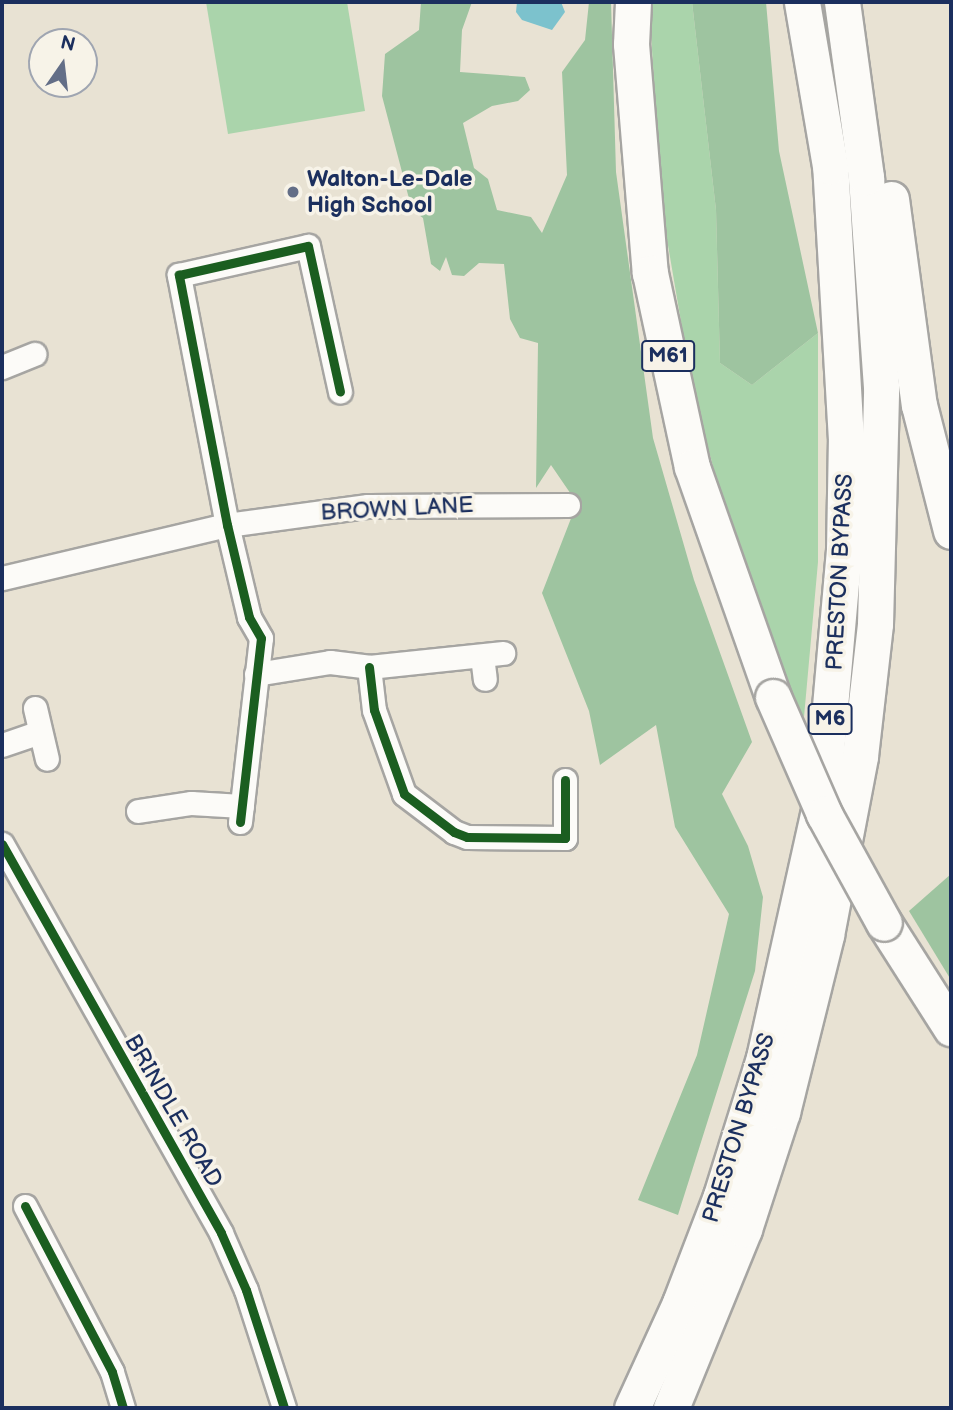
<!DOCTYPE html>
<style>
body{margin:0}
#map{position:relative;width:953px;height:1410px;overflow:hidden;background:#e8e2d3;font-family:"Balsamiq Sans",sans-serif}
div>[style]{position:absolute}
.green>*{inset:0;background:#aad4ab}
.forest>*{inset:0;background:#9ec4a0}
.water>*{inset:0;background:#7cc2cd}
.roads{filter:drop-shadow(2px 0 #a6a5a2) drop-shadow(-2px 0 #a6a5a2) drop-shadow(0 2px #a6a5a2) drop-shadow(0 -2px #a6a5a2)}
.minor>*{height:23px;margin:-11.5px;padding:0 11.5px;transform-origin:11.5px;border-radius:11.5px;background:#fcfbf8}
.highway>*{height:35px;margin:-17.5px;padding:0 17.5px;transform-origin:17.5px;border-radius:17.5px;background:#fcfbf8}
.bridges{filter:drop-shadow(2px 0 #a6a5a2) drop-shadow(-2px 0 #a6a5a2) drop-shadow(0 2px #a6a5a2) drop-shadow(0 -2px #a6a5a2)}
.highway-bridge>*{height:35px;margin:-17.5px;padding:0 17.5px;transform-origin:17.5px;border-radius:17.5px;background:#fcfbf8}
.cycleway>*{height:9px;margin:-4.5px;padding:0 4.5px;transform-origin:4.5px;border-radius:4.5px;background:#1b5e20}
.dots>*{width:19px;height:19px;translate:-50% -50%;box-sizing:border-box;border:4px solid #f7f3e8;border-radius:50%}
span{translate:-50% -50%;white-space:nowrap;text-align:center;line-height:1.15;-webkit-text-stroke:7px #f7f3e8;paint-order:stroke}
.shield-label span{padding:2px 5px;background:#f7f3e8;border:2px solid;border-radius:5px;-webkit-text-stroke-width:0}
.shield-label{font-size:21px;color:#1b2f5e;font-weight:700}
.poi-label{font-size:23px;color:#1b2f5e;font-weight:700}
.left{translate:0 -50%;text-align:left}
.street-label{font-size:23px;color:#1b2f5e}
.frame{position:absolute;inset:0;border:4px solid #1b2f5e;pointer-events:none}
.north{position:absolute;left:28px;top:28px;width:70px;height:70px;box-sizing:border-box;background:#f7f3e8;border:2px solid #9fa5b1;border-radius:50%;rotate:14deg;font-size:19px;font-weight:700;line-height:28px;text-align:center;color:#1b2f5e}
.north::after{content:'';display:block;margin:auto;width:24px;height:32px;background:#636e87;clip-path:polygon(50% 0,100% 100%,50% 72%,0 100%)}
</style>
<div id="map">
<div class="green">
<div style="clip-path:polygon(206px 2px,347px 2px,365px 111px,228px 134px)"></div>
<div style="clip-path:polygon(649px 2px,692px 2px,716px 210px,720px 363px,752px 385px,818px 333px,818px 562px,804px 717px,788px 689px,725px 511px,693px 392px,662px 210px)"></div>
</div>
<div class="forest">
<div style="clip-path:polygon(421px 2px,472px 2px,462px 30px,460px 72px,525px 77px,530px 90px,518px 101px,492px 106px,463px 123px,474px 168px,488px 179px,497px 210px,531px 217px,542px 233px,567px 175px,562px 72px,585px 40px,589px 2px,611px 2px,616px 172px,653px 438px,694px 580px,752px 742px,722px 794px,748px 846px,763px 897px,755px 971px,678px 1215px,638px 1200px,697px 1055px,729px 914px,675px 827px,656px 725px,600px 765px,589px 711px,542px 593px,577px 503px,551px 465px,536px 488px,538px 343px,520px 338px,510px 319px,504px 264px,479px 263px,464px 276px,452px 275px,446px 257px,440px 271px,431px 264px,423px 218px,412px 210px,382px 96px,385px 54px,419px 30px)"></div>
<div style="clip-path:polygon(692px 2px,766px 2px,779px 151px,818px 333px,752px 385px,720px 363px,716px 210px)"></div>
<div style="clip-path:polygon(951px 874px,951px 980px,909px 911px)"></div>
</div>
<div class="water">
<div style="clip-path:polygon(517px 2px,561px 2px,565px 12px,552px 30px,522px 20px,516px 12px)"></div>
</div>
<div class="roads">
<div class="minor">
<div style="left:2px;top:367px;width:35px;rotate:-22deg"></div>
<div style="left:2px;top:578px;width:231px;rotate:-13.3deg"></div>
<div style="left:227px;top:525px;width:142px;rotate:-7.7deg"></div>
<div style="left:368px;top:506px;width:200px;rotate:-0.3deg"></div>
<div style="left:482px;top:656px;width:23px;rotate:83deg"></div>
<div style="left:369px;top:667px;width:43px;rotate:83.4deg"></div>
<div style="left:374px;top:710px;width:89px;rotate:70.3deg"></div>
<div style="left:404px;top:794px;width:63px;rotate:37.2deg"></div>
<div style="left:454px;top:832px;width:14px;rotate:21deg"></div>
<div style="left:467px;top:837px;width:98px;rotate:0.6deg"></div>
<div style="left:565px;top:838px;width:58px;rotate:-90deg"></div>
<div style="left:256px;top:674px;width:75px;rotate:-9.2deg"></div>
<div style="left:330px;top:662px;width:39px;rotate:7deg"></div>
<div style="left:369px;top:667px;width:135px;rotate:-6deg"></div>
<div style="left:35px;top:708px;width:52px;rotate:76.8deg"></div>
<div style="left:2px;top:745px;width:39px;rotate:-19deg"></div>
<div style="left:138px;top:811px;width:54px;rotate:-8.6deg"></div>
<div style="left:191px;top:803px;width:51px;rotate:3.4deg"></div>
<div style="left:240px;top:822px;width:185px;rotate:-83.5deg"></div>
<div style="left:261px;top:638px;width:24px;rotate:-120deg"></div>
<div style="left:249px;top:617px;width:95px;rotate:-103.4deg"></div>
<div style="left:227px;top:525px;width:255px;rotate:-100.9deg"></div>
<div style="left:179px;top:275px;width:132px;rotate:-12.7deg"></div>
<div style="left:308px;top:246px;width:149px;rotate:77.6deg"></div>
<div style="left:2px;top:844px;width:446px;rotate:60.6deg"></div>
<div style="left:221px;top:1233px;width:62px;rotate:66.3deg"></div>
<div style="left:246px;top:1290px;width:124px;rotate:72.1deg"></div>
<div style="left:25px;top:1206px;width:187px;rotate:62.3deg"></div>
<div style="left:112px;top:1372px;width:38px;rotate:73deg"></div>
</div>
<div class="highway">
<div style="left:633px;top:2px;width:42px;rotate:92.7deg"></div>
<div style="left:631px;top:44px;width:230px;rotate:85.3deg"></div>
<div style="left:650px;top:273px;width:198px;rotate:77.8deg"></div>
<div style="left:692px;top:467px;width:244px;rotate:70.6deg"></div>
<div style="left:891px;top:199px;width:208px;rotate:82.3deg"></div>
<div style="left:919px;top:405px;width:130px;rotate:75.7deg"></div>
<div style="left:884px;top:923px;width:125px;rotate:57.5deg"></div>
<div style="left:632px;top:1408px;width:115px;rotate:-65.4deg"></div>
<div style="left:680px;top:1303px;width:115px;rotate:-69deg"></div>
<div style="left:721px;top:1196px;width:145px;rotate:-72.7deg"></div>
<div style="left:764px;top:1058px;width:268px;rotate:-77.5deg"></div>
<div style="left:822px;top:796px;width:247px;rotate:-84.9deg"></div>
<div style="left:844px;top:550px;width:110px;rotate:-89deg"></div>
<div style="left:846px;top:440px;width:274px;rotate:-93.3deg"></div>
<div style="left:830px;top:166px;width:166px;rotate:-99.7deg"></div>
<div style="left:671px;top:1408px;width:193px;rotate:-67.8deg"></div>
<div style="left:744px;top:1229px;width:123px;rotate:-72deg"></div>
<div style="left:782px;top:1112px;width:182px;rotate:-76deg"></div>
<div style="left:826px;top:935px;width:182px;rotate:-79.2deg"></div>
<div style="left:860px;top:756px;width:133px;rotate:-83.5deg"></div>
<div style="left:875px;top:624px;width:237px;rotate:-88.5deg"></div>
<div style="left:881px;top:387px;width:211px;rotate:-94.1deg"></div>
<div style="left:866px;top:177px;width:177px;rotate:-97.8deg"></div>
</div>
</div>
<div class="bridges">
<div class="highway-bridge">
<div style="left:773px;top:697px;width:128px;rotate:66.4deg"></div>
<div style="left:824px;top:814px;width:124px;rotate:61.2deg"></div>
</div>
</div>
<div class="cycleway">
<div style="left:369px;top:667px;width:43px;rotate:83.4deg"></div>
<div style="left:374px;top:710px;width:89px;rotate:70.3deg"></div>
<div style="left:404px;top:794px;width:63px;rotate:37.2deg"></div>
<div style="left:454px;top:832px;width:14px;rotate:21deg"></div>
<div style="left:467px;top:837px;width:98px;rotate:0.6deg"></div>
<div style="left:565px;top:838px;width:58px;rotate:-90deg"></div>
<div style="left:240px;top:822px;width:185px;rotate:-83.5deg"></div>
<div style="left:261px;top:638px;width:24px;rotate:-120deg"></div>
<div style="left:249px;top:617px;width:95px;rotate:-103.4deg"></div>
<div style="left:227px;top:525px;width:255px;rotate:-100.9deg"></div>
<div style="left:179px;top:275px;width:132px;rotate:-12.7deg"></div>
<div style="left:308px;top:246px;width:149px;rotate:77.6deg"></div>
<div style="left:2px;top:844px;width:446px;rotate:60.6deg"></div>
<div style="left:221px;top:1233px;width:62px;rotate:66.3deg"></div>
<div style="left:246px;top:1290px;width:124px;rotate:72.1deg"></div>
<div style="left:25px;top:1206px;width:187px;rotate:62.3deg"></div>
<div style="left:112px;top:1372px;width:38px;rotate:73deg"></div>
</div>
<div class="dots">
<div style="left:293px;top:192px;background:#636e87"></div>
</div>
<div class="shield-label">
<span style="left:668px;top:356px">M61</span>
<span style="left:830px;top:719px">M6</span>
</div>
<div class="poi-label">
<span class="left" style="left:307px;top:192px">Walton-Le-Dale<br>High School</span>
</div>
<div class="street-label">
<span style="left:397px;top:509px;rotate:-3deg">BROWN LANE</span>
<span style="left:840px;top:572px;rotate:-87deg">PRESTON BYPASS</span>
<span style="left:173px;top:1111px;rotate:60deg">BRINDLE ROAD</span>
<span style="left:739px;top:1128px;rotate:-73deg">PRESTON BYPASS</span>
</div>
<div class="frame"></div>
<div class="north">N</div>
</div>
